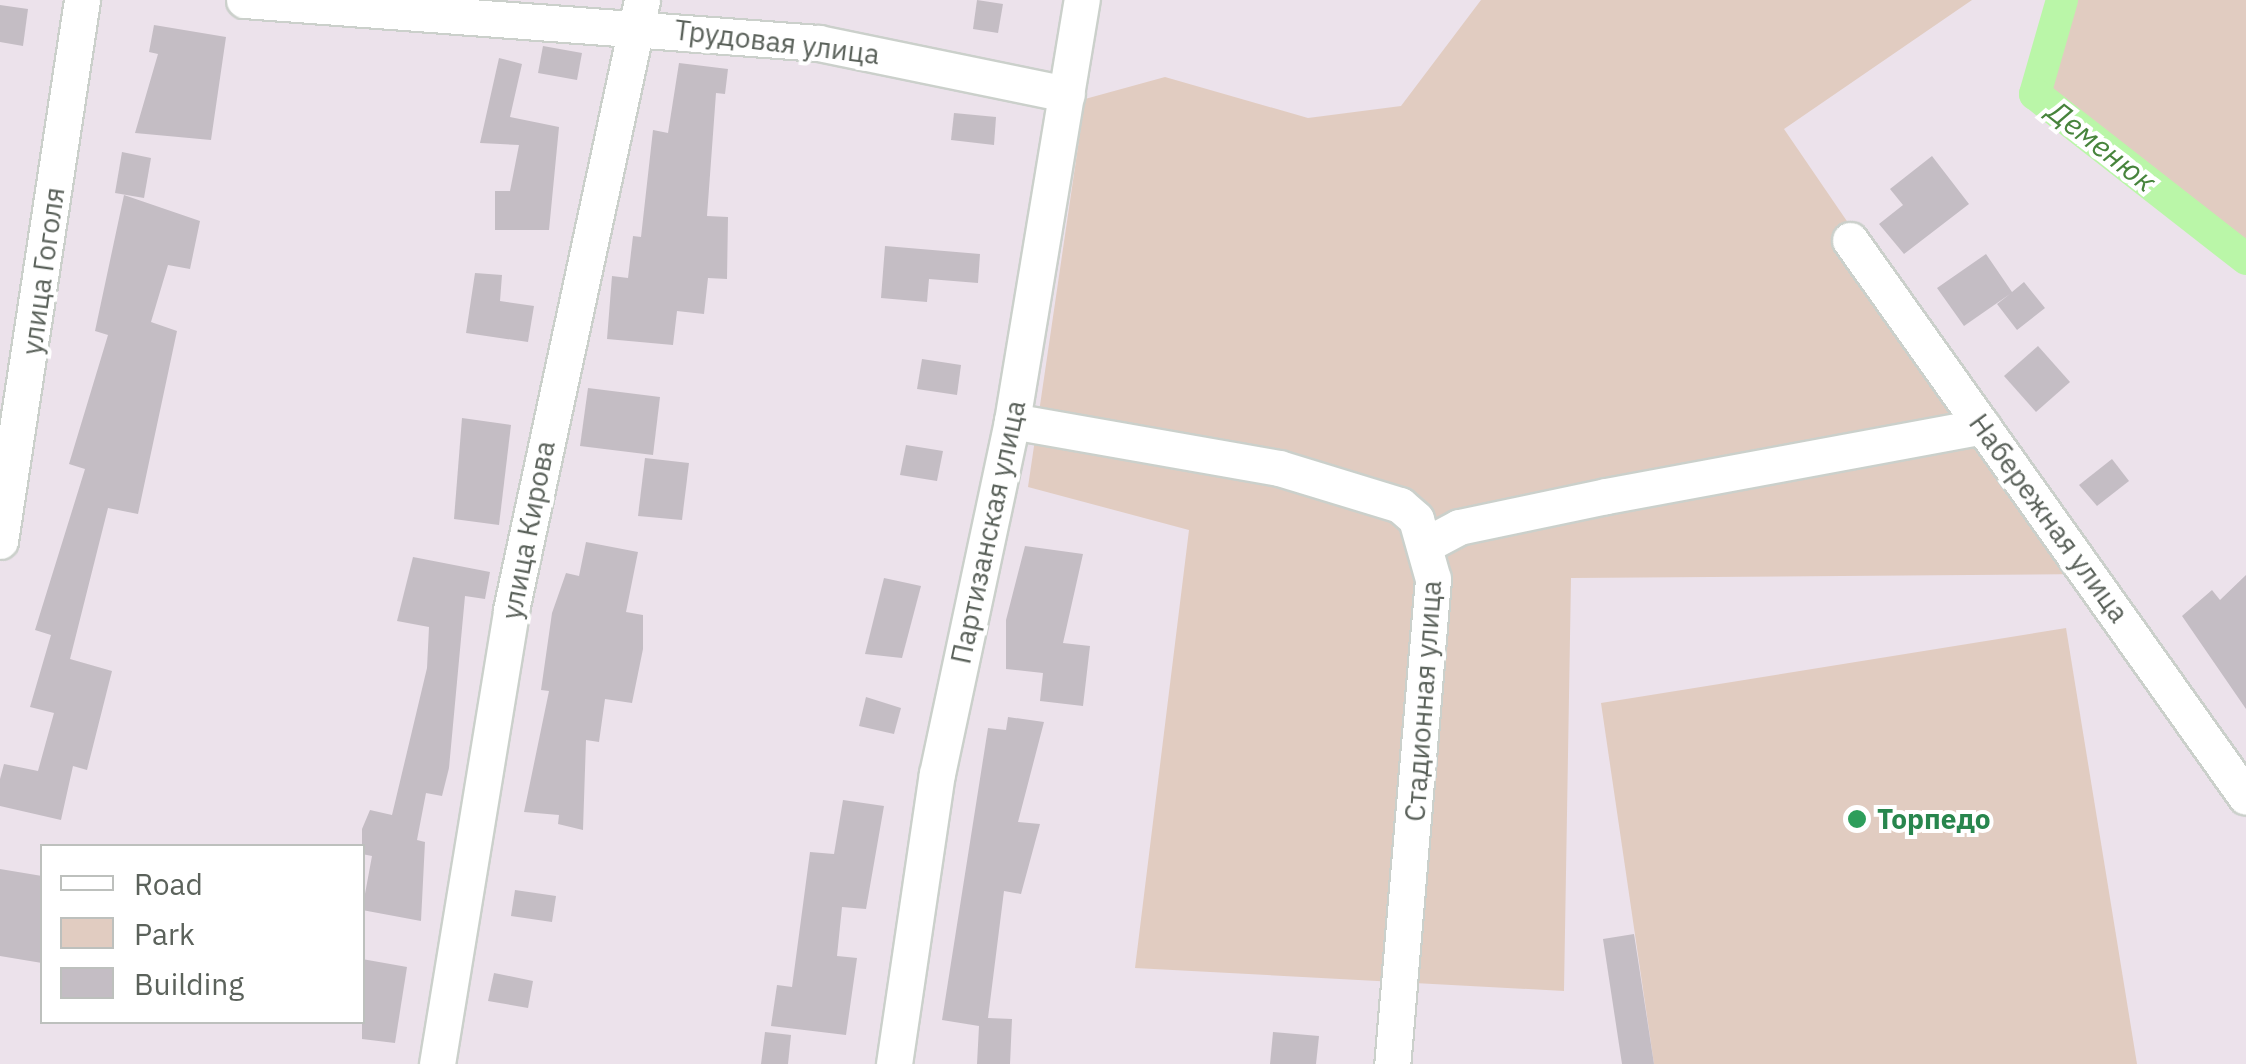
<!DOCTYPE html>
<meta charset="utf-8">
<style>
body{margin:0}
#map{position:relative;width:2246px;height:1064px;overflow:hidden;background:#ece2eb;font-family:"IBM Plex Sans",sans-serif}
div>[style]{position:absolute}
.green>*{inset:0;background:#e1ccc1}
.canal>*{height:32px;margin:-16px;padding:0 16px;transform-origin:16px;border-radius:16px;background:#baf6a8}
.building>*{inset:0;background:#c4bdc4}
.roads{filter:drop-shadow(2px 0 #cbd0cb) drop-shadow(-2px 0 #cbd0cb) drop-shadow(0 2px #cbd0cb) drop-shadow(0 -2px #cbd0cb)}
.minor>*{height:35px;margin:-17.5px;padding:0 17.5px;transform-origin:17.5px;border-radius:17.5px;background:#fff}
.dots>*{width:28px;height:28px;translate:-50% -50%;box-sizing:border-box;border:5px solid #fff;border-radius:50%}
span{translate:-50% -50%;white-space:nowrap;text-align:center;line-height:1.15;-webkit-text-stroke:8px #fff;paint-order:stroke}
.street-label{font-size:28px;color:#5b625b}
.leisure-label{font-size:28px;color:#27864d;font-weight:700}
.left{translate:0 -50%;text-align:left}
.water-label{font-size:30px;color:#47843c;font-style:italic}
.legend{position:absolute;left:40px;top:844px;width:325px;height:180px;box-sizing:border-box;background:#fff;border:2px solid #bdc0bd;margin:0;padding:12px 18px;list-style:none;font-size:30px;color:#5b625b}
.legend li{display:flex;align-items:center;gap:20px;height:50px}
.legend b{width:50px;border:2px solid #bdc0bd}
</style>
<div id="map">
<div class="green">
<div style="clip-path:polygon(1481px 0,1972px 0,1784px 129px,2088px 574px,1571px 578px,1564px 991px,1135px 968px,1189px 530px,1028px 487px,1085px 99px,1165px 77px,1308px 118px,1401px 106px)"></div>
<div style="clip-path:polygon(2062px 0,2246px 0,2246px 259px,2035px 94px)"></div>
<div style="clip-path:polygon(2066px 628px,2137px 1064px,1654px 1064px,1601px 703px)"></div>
</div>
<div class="canal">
<div style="left:2062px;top:0;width:98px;rotate:106deg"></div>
<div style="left:2035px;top:94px;width:268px;rotate:38deg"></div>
</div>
<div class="building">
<div style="clip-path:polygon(977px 0,1003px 4px,998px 33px,973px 29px)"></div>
<div style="clip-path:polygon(0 5px,28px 9px,23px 46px,0 42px)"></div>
<div style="clip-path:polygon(154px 25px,226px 37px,211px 140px,135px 133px,158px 54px,149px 52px)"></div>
<div style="clip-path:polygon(543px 46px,582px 53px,577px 80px,538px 73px)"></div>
<div style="clip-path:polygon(499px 58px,522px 64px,510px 117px,559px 127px,549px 230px,495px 230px,495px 191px,510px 191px,519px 145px,480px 143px)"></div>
<div style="clip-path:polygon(679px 63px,728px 69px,725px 94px,716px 93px,707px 216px,728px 217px,727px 279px,708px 278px,704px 314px,677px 311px,673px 345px,607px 339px,612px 276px,628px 278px,633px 236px,641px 237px,653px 130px,668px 133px)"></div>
<div style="clip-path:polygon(954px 113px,996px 117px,994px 145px,951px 140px)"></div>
<div style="clip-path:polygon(122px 152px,151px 158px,144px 198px,115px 193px)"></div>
<div style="clip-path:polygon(1932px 156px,1969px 204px,1904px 254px,1879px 224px,1903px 205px,1890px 189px)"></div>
<div style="clip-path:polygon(124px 195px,200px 221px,190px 269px,168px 265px,151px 322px,177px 331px,138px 514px,108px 508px,70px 659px,112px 671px,87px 770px,73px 766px,61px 820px,0 806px,0 779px,4px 764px,38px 771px,54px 713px,30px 707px,51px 635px,35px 630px,85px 469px,69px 464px,108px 335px,95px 331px)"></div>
<div style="clip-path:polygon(885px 246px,980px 254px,978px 283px,929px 279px,927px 302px,881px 298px)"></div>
<div style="clip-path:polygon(1986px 254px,2012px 292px,2024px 282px,2045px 308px,2017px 330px,1997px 304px,2010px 294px,1964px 326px,1937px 288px)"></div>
<div style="clip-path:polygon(475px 273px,502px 275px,500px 301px,534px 306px,528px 342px,466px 333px)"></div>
<div style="clip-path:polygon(2038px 346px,2070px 382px,2036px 412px,2004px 376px)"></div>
<div style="clip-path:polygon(922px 359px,961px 365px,957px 395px,917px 389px)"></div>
<div style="clip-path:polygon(588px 388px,660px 397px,653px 455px,580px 446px)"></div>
<div style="clip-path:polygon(462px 418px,511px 425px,499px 525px,454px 519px)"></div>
<div style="clip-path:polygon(906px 445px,943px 451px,937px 481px,900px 475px)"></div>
<div style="clip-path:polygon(645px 458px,689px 463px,682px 520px,638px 516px)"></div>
<div style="clip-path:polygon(2112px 459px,2129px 481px,2097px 506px,2079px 485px)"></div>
<div style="clip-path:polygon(586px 542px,638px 552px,626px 612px,643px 615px,643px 649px,632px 703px,605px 699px,599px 742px,586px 740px,583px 830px,558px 824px,559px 815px,524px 812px,549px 691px,541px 690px,552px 613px,566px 573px,579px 576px)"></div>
<div style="clip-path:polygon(1025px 546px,1083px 554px,1063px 643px,1090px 646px,1083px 706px,1040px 701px,1043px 673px,1006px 669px,1006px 620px)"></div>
<div style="clip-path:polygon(413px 557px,490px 572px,485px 599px,465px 596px,449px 768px,442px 796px,426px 793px,417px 840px,425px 842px,421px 921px,362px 910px,372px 856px,362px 854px,362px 829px,370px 810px,392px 815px,427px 668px,429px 627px,397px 621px)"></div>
<div style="clip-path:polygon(2246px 575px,2246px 709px,2182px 616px,2212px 590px,2220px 600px)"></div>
<div style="clip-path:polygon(884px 578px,921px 586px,902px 658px,865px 654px)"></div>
<div style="clip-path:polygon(866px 697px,901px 708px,894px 734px,859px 726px)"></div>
<div style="clip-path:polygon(1008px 717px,1044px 722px,1018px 822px,1040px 824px,1021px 894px,1004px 891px,988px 1018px,1012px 1019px,1010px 1064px,977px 1064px,979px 1026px,942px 1020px,988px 728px,1006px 730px)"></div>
<div style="clip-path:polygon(843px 800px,884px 806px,866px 909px,842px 907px,837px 956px,857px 958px,846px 1035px,771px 1026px,777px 985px,792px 987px,810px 852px,834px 854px)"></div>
<div style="clip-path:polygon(0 869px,42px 876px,42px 963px,0 956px)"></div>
<div style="clip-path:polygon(515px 890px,556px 896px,552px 922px,511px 916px)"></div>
<div style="clip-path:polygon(1634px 934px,1654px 1064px,1622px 1064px,1603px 939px)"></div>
<div style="clip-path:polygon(362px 959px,407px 967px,395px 1043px,362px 1039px)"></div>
<div style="clip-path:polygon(494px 973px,533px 981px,528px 1008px,488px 1001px)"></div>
<div style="clip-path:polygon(765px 1032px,791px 1035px,788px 1064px,761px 1064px)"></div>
<div style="clip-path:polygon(1273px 1032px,1319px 1036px,1316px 1064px,1270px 1064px)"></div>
</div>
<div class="roads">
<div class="minor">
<div style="left:244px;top:0;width:576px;rotate:4.28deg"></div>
<div style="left:818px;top:43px;width:254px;rotate:11.6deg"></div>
<div style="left:1850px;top:240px;width:683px;rotate:54.59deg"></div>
<div style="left:1012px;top:421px;width:271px;rotate:10deg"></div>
<div style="left:1279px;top:468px;width:127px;rotate:17deg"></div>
<div style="left:1400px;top:505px;width:21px;rotate:41deg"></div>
<div style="left:1416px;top:519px;width:62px;rotate:74.2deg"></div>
<div style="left:1433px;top:579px;width:487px;rotate:94.8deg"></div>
<div style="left:0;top:541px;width:547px;rotate:-81.38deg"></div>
<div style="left:1429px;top:543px;width:34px;rotate:-28deg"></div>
<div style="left:1459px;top:527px;width:150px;rotate:-11.9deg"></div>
<div style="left:1606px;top:496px;width:383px;rotate:-10.5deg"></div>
<div style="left:437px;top:1064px;width:460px;rotate:-80.7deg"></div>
<div style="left:511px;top:610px;width:624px;rotate:-77.88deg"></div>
<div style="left:894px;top:1064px;width:293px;rotate:-81.6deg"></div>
<div style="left:937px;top:774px;width:361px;rotate:-78deg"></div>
<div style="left:1012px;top:421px;width:427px;rotate:-80.6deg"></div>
</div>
</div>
<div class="dots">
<div style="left:1857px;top:819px;background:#2e9e5b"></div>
</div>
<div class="street-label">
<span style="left:777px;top:42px;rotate:7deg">Трудовая улица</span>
<span style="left:43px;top:271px;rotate:-82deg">улица Гоголя</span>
<span style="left:2049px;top:518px;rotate:54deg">Набережная улица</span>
<span style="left:528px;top:530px;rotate:-79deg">улица Кирова</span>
<span style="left:988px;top:532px;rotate:-78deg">Партизанская улица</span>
<span style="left:1423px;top:701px;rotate:-86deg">Стадионная улица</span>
</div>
<div class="leisure-label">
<span class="left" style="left:1877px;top:819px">Торпедо</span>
</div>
<div class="water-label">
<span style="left:2102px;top:146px;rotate:38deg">Деменюк</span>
</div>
<ul class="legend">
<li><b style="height:12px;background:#fff"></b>Road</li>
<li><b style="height:28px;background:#e1ccc1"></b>Park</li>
<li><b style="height:28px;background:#c4bdc4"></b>Building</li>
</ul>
</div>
